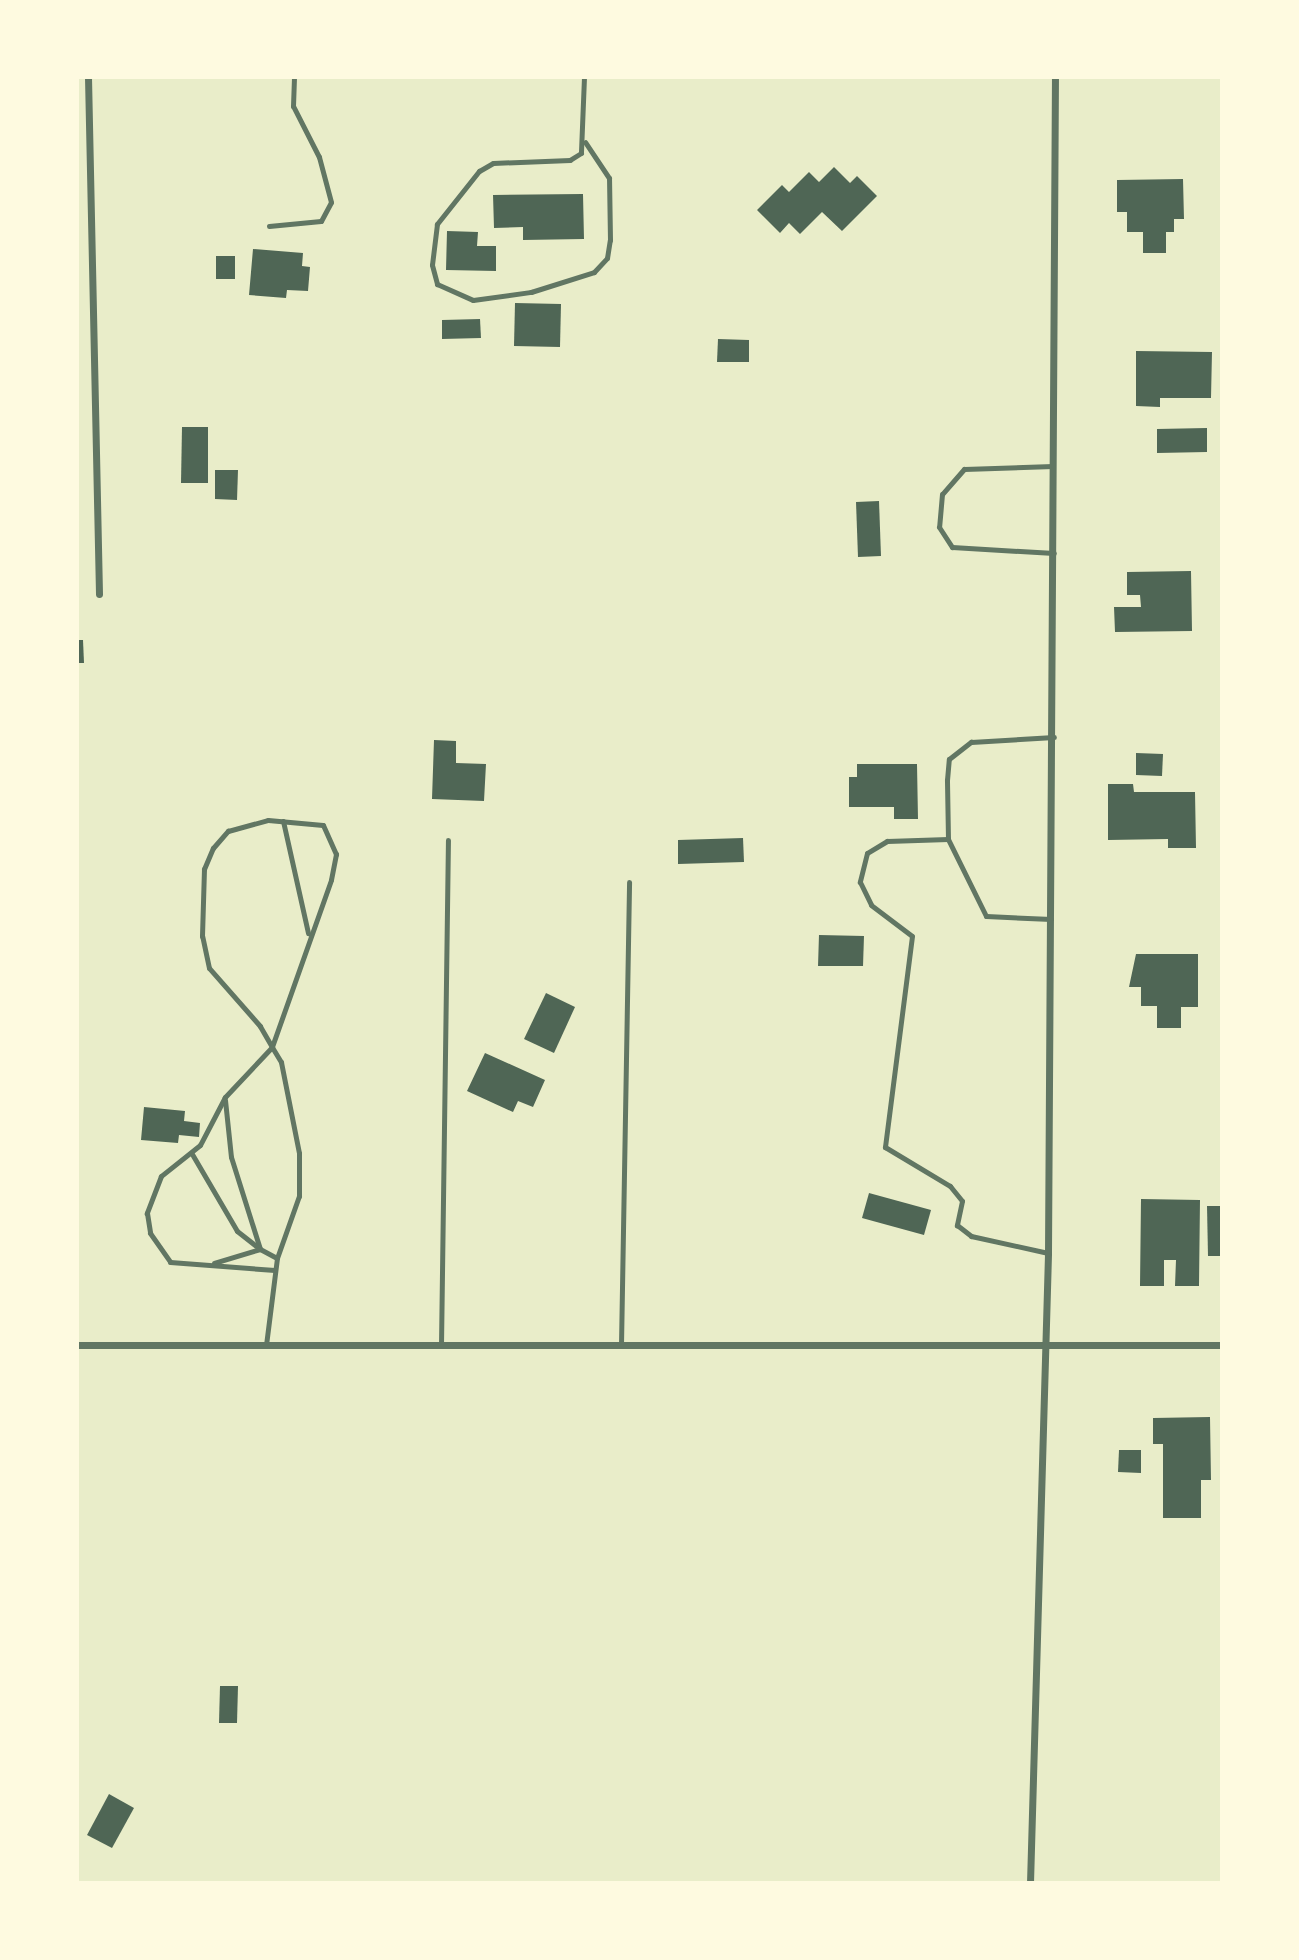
<!DOCTYPE html>
<style>
body{margin:0}
#map{position:relative;width:1299px;height:1960px;overflow:hidden;background:#e9edc9;font-family:"Times New Roman",serif}
div>[style]{position:absolute}
.building>*{inset:0;background:#4f6655}
.service>*{height:5px;margin:-2.5px;padding:0 2.5px;transform-origin:2.5px;border-radius:2.5px;background:#617663}
.minor>*{height:7px;margin:-3.5px;padding:0 3.5px;transform-origin:3.5px;border-radius:3.5px;background:#617663}
span{translate:-50% -50%;white-space:nowrap;text-align:center;line-height:1.15;-webkit-text-stroke:5px #fefae0;paint-order:stroke}
.frame{position:absolute;inset:0;border:79px solid #fefae0;pointer-events:none}
</style>
<div id="map">
<div class="building">
<div style="clip-path:polygon(834px 167px,850px 183px,857px 176px,877px 196px,842px 231px,822px 212px,800px 234px,789px 223px,780px 233px,757px 210px,782px 185px,789px 192px,809px 172px,819px 182px)"></div>
<div style="clip-path:polygon(1183px 179px,1184px 219px,1174px 219px,1174px 232px,1166px 232px,1166px 253px,1143px 253px,1143px 232px,1127px 232px,1127px 212px,1117px 212px,1117px 180px)"></div>
<div style="clip-path:polygon(583px 194px,584px 239px,523px 240px,523px 227px,494px 228px,493px 195px)"></div>
<div style="clip-path:polygon(447px 231px,478px 232px,477px 246px,496px 246px,496px 271px,446px 270px)"></div>
<div style="clip-path:polygon(253px 249px,303px 253px,302px 266px,310px 267px,308px 291px,287px 290px,286px 298px,249px 295px)"></div>
<div style="clip-path:polygon(216px 256px,235px 256px,235px 279px,216px 279px)"></div>
<div style="clip-path:polygon(515px 303px,561px 304px,560px 347px,514px 346px)"></div>
<div style="clip-path:polygon(480px 319px,481px 338px,442px 339px,442px 320px)"></div>
<div style="clip-path:polygon(718px 339px,749px 340px,749px 362px,717px 362px)"></div>
<div style="clip-path:polygon(1136px 351px,1212px 352px,1211px 398px,1160px 398px,1160px 407px,1136px 406px)"></div>
<div style="clip-path:polygon(182px 427px,208px 427px,208px 483px,181px 483px)"></div>
<div style="clip-path:polygon(1207px 428px,1207px 452px,1157px 453px,1157px 429px)"></div>
<div style="clip-path:polygon(215px 470px,238px 470px,237px 500px,215px 499px)"></div>
<div style="clip-path:polygon(879px 501px,881px 556px,858px 557px,856px 502px)"></div>
<div style="clip-path:polygon(1191px 571px,1192px 631px,1115px 632px,1114px 607px,1141px 607px,1140px 595px,1127px 595px,1127px 572px)"></div>
<div style="clip-path:polygon(77px 640px,83px 640px,84px 663px,77px 663px)"></div>
<div style="clip-path:polygon(434px 740px,456px 741px,456px 763px,486px 764px,484px 801px,432px 799px)"></div>
<div style="clip-path:polygon(1136px 753px,1163px 754px,1162px 776px,1136px 775px)"></div>
<div style="clip-path:polygon(857px 764px,917px 764px,918px 819px,894px 819px,894px 807px,849px 807px,849px 777px,857px 777px)"></div>
<div style="clip-path:polygon(1108px 784px,1133px 784px,1134px 792px,1195px 792px,1196px 848px,1168px 848px,1168px 839px,1108px 840px)"></div>
<div style="clip-path:polygon(743px 838px,744px 862px,678px 864px,678px 840px)"></div>
<div style="clip-path:polygon(819px 935px,864px 936px,863px 966px,818px 966px)"></div>
<div style="clip-path:polygon(1136px 954px,1198px 954px,1198px 1007px,1181px 1007px,1181px 1028px,1157px 1028px,1157px 1006px,1141px 1006px,1141px 987px,1129px 987px)"></div>
<div style="clip-path:polygon(546px 993px,575px 1007px,554px 1053px,524px 1039px)"></div>
<div style="clip-path:polygon(485px 1053px,545px 1080px,533px 1107px,518px 1101px,513px 1112px,467px 1091px)"></div>
<div style="clip-path:polygon(144px 1107px,185px 1111px,184px 1121px,200px 1123px,199px 1137px,179px 1135px,178px 1143px,141px 1140px)"></div>
<div style="clip-path:polygon(869px 1193px,931px 1210px,924px 1235px,862px 1218px)"></div>
<div style="clip-path:polygon(1141px 1199px,1200px 1200px,1199px 1286px,1175px 1286px,1176px 1260px,1164px 1260px,1164px 1286px,1140px 1286px)"></div>
<div style="clip-path:polygon(1207px 1206px,1222px 1206px,1222px 1256px,1208px 1256px)"></div>
<div style="clip-path:polygon(1210px 1417px,1211px 1480px,1201px 1480px,1201px 1518px,1163px 1518px,1163px 1444px,1153px 1444px,1153px 1418px)"></div>
<div style="clip-path:polygon(1119px 1450px,1141px 1450px,1141px 1473px,1118px 1472px)"></div>
<div style="clip-path:polygon(220px 1686px,238px 1686px,237px 1723px,219px 1723px)"></div>
<div style="clip-path:polygon(109px 1794px,134px 1808px,112px 1848px,87px 1835px)"></div>
</div>
<div class="service">
<div style="left:584px;top:77px;width:76px;rotate:92.3deg"></div>
<div style="left:581px;top:153px;width:13px;rotate:148deg"></div>
<div style="left:570px;top:160px;width:77px;rotate:177.8deg"></div>
<div style="left:493px;top:163px;width:16px;rotate:150deg"></div>
<div style="left:479px;top:171px;width:68px;rotate:128.4deg"></div>
<div style="left:437px;top:224px;width:41px;rotate:97deg"></div>
<div style="left:432px;top:265px;width:20px;rotate:75deg"></div>
<div style="left:437px;top:284px;width:39px;rotate:24deg"></div>
<div style="left:473px;top:300px;width:59px;rotate:-7.9deg"></div>
<div style="left:531px;top:292px;width:66px;rotate:-17.6deg"></div>
<div style="left:594px;top:272px;width:19px;rotate:-47deg"></div>
<div style="left:607px;top:258px;width:18px;rotate:-81deg"></div>
<div style="left:610px;top:240px;width:62px;rotate:-90.9deg"></div>
<div style="left:609px;top:178px;width:43px;rotate:-123.7deg"></div>
<div style="left:269px;top:226px;width:52px;rotate:-5.5deg"></div>
<div style="left:321px;top:221px;width:21px;rotate:-62deg"></div>
<div style="left:331px;top:202px;width:47px;rotate:-104.9deg"></div>
<div style="left:319px;top:157px;width:57px;rotate:-117deg"></div>
<div style="left:293px;top:106px;width:29px;rotate:-88deg"></div>
<div style="left:1053px;top:466px;width:89px;rotate:178.1deg"></div>
<div style="left:964px;top:469px;width:33px;rotate:131deg"></div>
<div style="left:942px;top:494px;width:33px;rotate:95deg"></div>
<div style="left:939px;top:527px;width:24px;rotate:57deg"></div>
<div style="left:952px;top:547px;width:102px;rotate:3.4deg"></div>
<div style="left:283px;top:821px;width:115px;rotate:77.4deg"></div>
<div style="left:948px;top:839px;width:61px;rotate:178.1deg"></div>
<div style="left:887px;top:841px;width:23px;rotate:149deg"></div>
<div style="left:867px;top:853px;width:30px;rotate:104deg"></div>
<div style="left:860px;top:882px;width:25px;rotate:64deg"></div>
<div style="left:871px;top:905px;width:51px;rotate:37.1deg"></div>
<div style="left:912px;top:936px;width:213px;rotate:97.3deg"></div>
<div style="left:885px;top:1147px;width:76px;rotate:31deg"></div>
<div style="left:950px;top:1186px;width:19px;rotate:51deg"></div>
<div style="left:962px;top:1201px;width:25px;rotate:102deg"></div>
<div style="left:957px;top:1225px;width:18px;rotate:38deg"></div>
<div style="left:971px;top:1236px;width:79px;rotate:12.4deg"></div>
<div style="left:1051px;top:919px;width:65px;rotate:-177.4deg"></div>
<div style="left:986px;top:916px;width:86px;rotate:-116.3deg"></div>
<div style="left:948px;top:839px;width:59px;rotate:-91deg"></div>
<div style="left:947px;top:780px;width:21px;rotate:-85deg"></div>
<div style="left:949px;top:759px;width:28px;rotate:-38deg"></div>
<div style="left:971px;top:742px;width:83px;rotate:-3.4deg"></div>
<div style="left:225px;top:1100px;width:57px;rotate:84deg"></div>
<div style="left:231px;top:1157px;width:96px;rotate:72.5deg"></div>
<div style="left:260px;top:1249px;width:19px;rotate:28deg"></div>
<div style="left:192px;top:1154px;width:89px;rotate:59.7deg"></div>
<div style="left:237px;top:1231px;width:29px;rotate:38deg"></div>
<div style="left:260px;top:1249px;width:48px;rotate:163.1deg"></div>
<div style="left:266px;top:1345px;width:88px;rotate:-82.8deg"></div>
<div style="left:277px;top:1258px;width:66px;rotate:-70.5deg"></div>
<div style="left:299px;top:1196px;width:43px;rotate:-90deg"></div>
<div style="left:299px;top:1153px;width:93px;rotate:-101.2deg"></div>
<div style="left:281px;top:1062px;width:17px;rotate:-121deg"></div>
<div style="left:272px;top:1047px;width:24px;rotate:-120deg"></div>
<div style="left:260px;top:1026px;width:77px;rotate:-131.3deg"></div>
<div style="left:209px;top:968px;width:33px;rotate:-102deg"></div>
<div style="left:202px;top:936px;width:67px;rotate:-88.3deg"></div>
<div style="left:204px;top:869px;width:23px;rotate:-67deg"></div>
<div style="left:213px;top:848px;width:23px;rotate:-49deg"></div>
<div style="left:228px;top:831px;width:41px;rotate:-15.4deg"></div>
<div style="left:268px;top:820px;width:55px;rotate:5.2deg"></div>
<div style="left:323px;top:825px;width:32px;rotate:66deg"></div>
<div style="left:336px;top:854px;width:26px;rotate:101deg"></div>
<div style="left:331px;top:880px;width:177px;rotate:109.5deg"></div>
<div style="left:272px;top:1047px;width:69px;rotate:133.2deg"></div>
<div style="left:225px;top:1097px;width:54px;rotate:117.5deg"></div>
<div style="left:200px;top:1145px;width:50px;rotate:141.5deg"></div>
<div style="left:161px;top:1176px;width:40px;rotate:111deg"></div>
<div style="left:147px;top:1213px;width:20px;rotate:81deg"></div>
<div style="left:150px;top:1233px;width:35px;rotate:55deg"></div>
<div style="left:170px;top:1262px;width:105px;rotate:4.4deg"></div>
<div style="left:441px;top:1345px;width:505px;rotate:-89.21deg"></div>
<div style="left:621px;top:1345px;width:463px;rotate:-89deg"></div>
</div>
<div class="minor">
<div style="left:88px;top:77px;width:517px;rotate:88.78deg"></div>
<div style="left:77px;top:1345px;width:1145px"></div>
<div style="left:1030px;top:1883px;width:630px;rotate:-88.36deg"></div>
<div style="left:1048px;top:1253px;width:1176px;rotate:-89.66deg"></div>
</div>
<div class="frame"></div>
</div>
